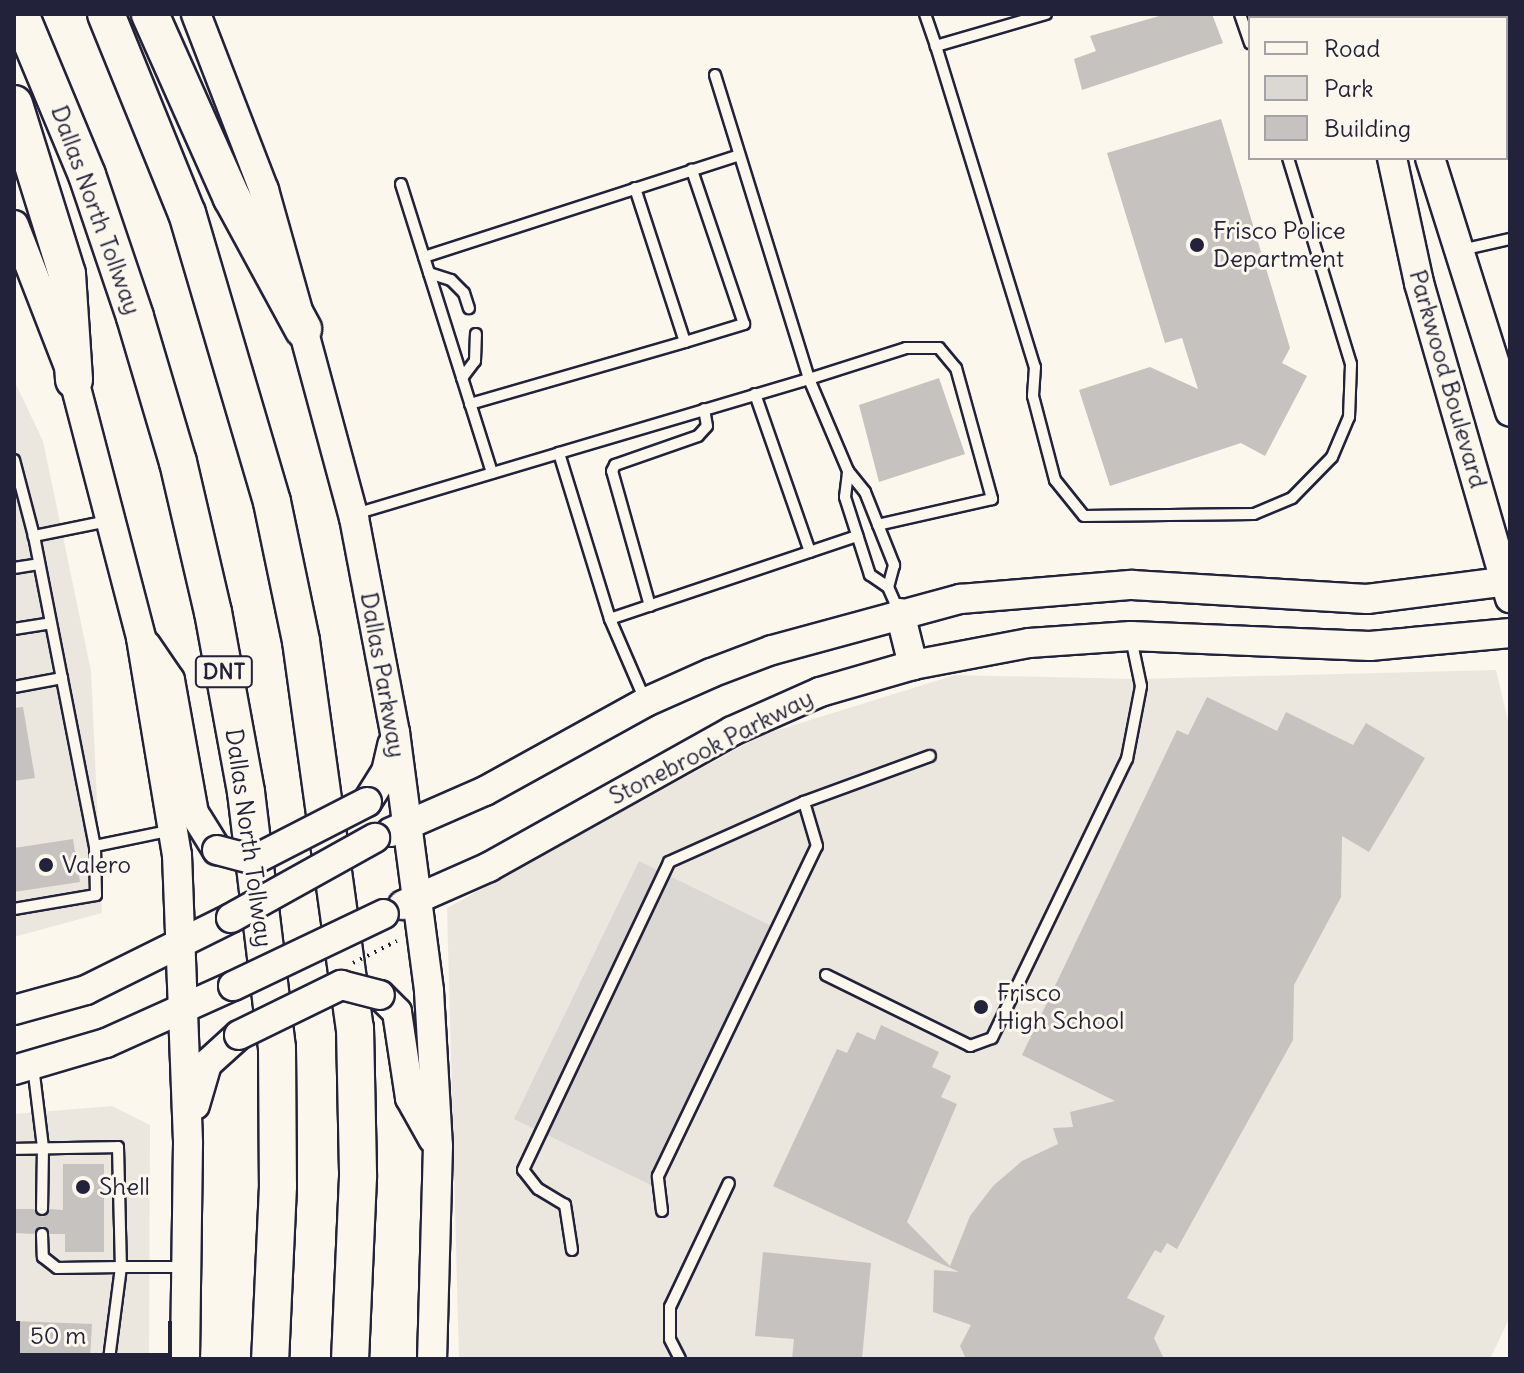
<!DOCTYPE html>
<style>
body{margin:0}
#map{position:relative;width:1524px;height:1373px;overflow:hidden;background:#fbf7ec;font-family:Delius,sans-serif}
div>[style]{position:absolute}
.built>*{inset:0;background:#ebe7df}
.green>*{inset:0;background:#dbd8d3}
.building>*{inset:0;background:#c6c2c0}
.roads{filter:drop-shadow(2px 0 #22223b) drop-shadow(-2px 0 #22223b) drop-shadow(0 2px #22223b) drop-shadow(0 -2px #22223b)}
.service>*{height:10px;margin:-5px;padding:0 5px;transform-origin:5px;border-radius:5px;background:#fbf7ec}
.secondary>*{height:28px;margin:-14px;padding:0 14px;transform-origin:14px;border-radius:14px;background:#fbf7ec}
.motorway>*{height:36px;margin:-18px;padding:0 18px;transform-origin:18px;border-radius:18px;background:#fbf7ec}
.path-bridge>*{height:4px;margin-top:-2px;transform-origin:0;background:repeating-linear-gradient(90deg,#22223b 0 2px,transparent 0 8px)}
.bridges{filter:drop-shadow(2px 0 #22223b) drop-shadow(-2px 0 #22223b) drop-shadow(0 2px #22223b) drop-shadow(0 -2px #22223b)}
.secondary-bridge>*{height:28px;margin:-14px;padding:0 14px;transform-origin:14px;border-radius:14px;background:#fbf7ec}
.dots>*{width:22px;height:22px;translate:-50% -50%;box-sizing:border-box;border:4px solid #fbf7ec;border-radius:50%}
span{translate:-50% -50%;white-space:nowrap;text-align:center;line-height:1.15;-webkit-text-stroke:6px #fbf7ec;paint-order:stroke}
.shield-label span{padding:2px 6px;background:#fbf7ec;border:2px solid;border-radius:6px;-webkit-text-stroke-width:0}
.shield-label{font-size:22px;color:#22223b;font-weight:700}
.street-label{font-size:24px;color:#22223b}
.poi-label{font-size:24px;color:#22223b}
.left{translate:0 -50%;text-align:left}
.frame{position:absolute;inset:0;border:16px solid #22223b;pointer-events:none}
.legend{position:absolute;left:1248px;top:16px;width:260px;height:144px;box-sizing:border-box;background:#fbf7ec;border:2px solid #a4a2a5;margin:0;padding:10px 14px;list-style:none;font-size:24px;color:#22223b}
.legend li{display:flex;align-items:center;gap:16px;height:40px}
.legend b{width:40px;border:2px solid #a4a2a5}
.scale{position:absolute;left:16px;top:1321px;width:156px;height:36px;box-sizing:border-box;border:4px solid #22223b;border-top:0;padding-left:10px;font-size:24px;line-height:28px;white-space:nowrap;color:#22223b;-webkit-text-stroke:6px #fbf7ec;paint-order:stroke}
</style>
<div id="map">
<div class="built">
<div style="clip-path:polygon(14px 380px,43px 441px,91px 671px,102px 913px,14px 937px)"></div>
<div style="clip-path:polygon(1496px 670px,1510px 729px,1510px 1317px,1490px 1359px,459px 1359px,447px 908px,762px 735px,955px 675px,1137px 679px)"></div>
<div style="clip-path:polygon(112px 1106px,150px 1125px,149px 1359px,14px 1359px,14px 1114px)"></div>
</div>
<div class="green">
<div style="clip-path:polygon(639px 861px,778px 929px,653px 1186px,514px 1119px)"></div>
</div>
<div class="building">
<div style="clip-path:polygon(1166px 14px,1212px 14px,1223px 43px,1082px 90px,1074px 59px,1096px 51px,1090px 36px)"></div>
<div style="clip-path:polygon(1221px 119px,1290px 348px,1282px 363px,1307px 376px,1265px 456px,1241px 443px,1110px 486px,1079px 390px,1150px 367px,1198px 389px,1182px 338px,1165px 343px,1107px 153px)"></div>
<div style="clip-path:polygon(939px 378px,965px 454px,879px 482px,859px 405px)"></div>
<div style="clip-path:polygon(1207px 697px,1277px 731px,1286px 712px,1353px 745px,1366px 723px,1425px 758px,1369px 852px,1342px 836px,1341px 897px,1294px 985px,1293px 1040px,1177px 1249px,1167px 1243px,1161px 1253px,1155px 1250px,1127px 1298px,1165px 1316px,1154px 1338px,1164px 1359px,966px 1359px,960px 1346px,971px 1325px,933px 1312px,934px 1270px,959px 1272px,773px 1186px,837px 1049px,847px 1053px,857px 1032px,875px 1040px,881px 1025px,939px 1052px,932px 1067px,951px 1076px,941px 1097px,957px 1104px,907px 1222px,950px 1266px,970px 1216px,993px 1186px,1022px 1161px,1058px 1144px,1053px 1128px,1073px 1127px,1070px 1112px,1115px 1101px,1022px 1055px,1177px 730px,1188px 735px)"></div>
<div style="clip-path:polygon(23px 707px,35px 778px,14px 781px,14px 708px)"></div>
<div style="clip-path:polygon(73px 839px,80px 882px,14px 892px,14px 848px)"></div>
<div style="clip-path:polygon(63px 1164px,104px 1164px,104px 1252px,65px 1252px,65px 1234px,50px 1234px,42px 1226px,34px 1234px,14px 1233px,14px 1209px,34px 1209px,43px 1217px,50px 1209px,63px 1210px)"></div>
<div style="clip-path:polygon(763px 1252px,871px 1263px,862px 1359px,792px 1359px,794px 1339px,755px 1336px)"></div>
<div style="clip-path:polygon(14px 1321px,92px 1324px,90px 1359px,14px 1359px)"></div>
</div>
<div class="roads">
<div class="service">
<div style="left:925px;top:14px;width:34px;rotate:71deg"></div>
<div style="left:1046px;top:14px;width:115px;rotate:163.8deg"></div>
<div style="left:936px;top:46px;width:336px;rotate:72.9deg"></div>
<div style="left:1035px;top:367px;width:29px;rotate:94deg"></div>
<div style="left:1033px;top:396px;width:87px;rotate:75.3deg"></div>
<div style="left:1055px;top:480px;width:46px;rotate:51.1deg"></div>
<div style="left:1084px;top:516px;width:170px;rotate:-0.7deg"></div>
<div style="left:1254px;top:514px;width:41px;rotate:-22.8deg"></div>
<div style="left:1292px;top:498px;width:57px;rotate:-45.7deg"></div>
<div style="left:1332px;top:457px;width:43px;rotate:-67deg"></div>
<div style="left:1349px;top:417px;width:53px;rotate:-87.8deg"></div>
<div style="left:1351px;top:364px;width:215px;rotate:-107deg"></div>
<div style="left:1240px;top:14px;width:31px;rotate:71deg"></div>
<div style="left:715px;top:75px;width:318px;rotate:72.8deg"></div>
<div style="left:809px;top:379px;width:102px;rotate:-17.7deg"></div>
<div style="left:906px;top:348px;width:33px"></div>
<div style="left:939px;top:348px;width:26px;rotate:50deg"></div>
<div style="left:956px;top:368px;width:136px;rotate:74.6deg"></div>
<div style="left:992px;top:499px;width:117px;rotate:167.2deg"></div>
<div style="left:401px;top:184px;width:303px;rotate:72.5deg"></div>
<div style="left:1461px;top:250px;width:50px;rotate:-12.7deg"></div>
<div style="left:424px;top:257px;width:331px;rotate:-17.9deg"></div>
<div style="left:429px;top:273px;width:23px;rotate:18deg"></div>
<div style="left:451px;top:280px;width:18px;rotate:45deg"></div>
<div style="left:464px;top:293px;width:16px;rotate:72deg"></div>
<div style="left:685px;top:342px;width:62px;rotate:-17deg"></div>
<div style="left:744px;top:324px;width:163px;rotate:-108.7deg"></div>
<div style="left:462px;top:378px;width:21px;rotate:-53deg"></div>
<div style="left:475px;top:361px;width:27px;rotate:-88deg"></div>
<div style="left:755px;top:394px;width:167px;rotate:70.8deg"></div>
<div style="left:470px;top:404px;width:224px;rotate:-16.1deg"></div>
<div style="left:685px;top:342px;width:162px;rotate:-108deg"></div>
<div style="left:14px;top:460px;width:79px;rotate:75.3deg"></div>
<div style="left:355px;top:514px;width:213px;rotate:-16.6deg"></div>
<div style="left:108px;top:521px;width:76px;rotate:168.5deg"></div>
<div style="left:34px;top:536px;width:316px;rotate:78.9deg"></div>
<div style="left:95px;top:846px;width:80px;rotate:-11.6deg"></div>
<div style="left:14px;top:568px;width:25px;rotate:-9deg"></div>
<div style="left:888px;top:587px;width:22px;rotate:-146deg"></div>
<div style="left:870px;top:575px;width:82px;rotate:-107.8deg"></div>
<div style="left:845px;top:497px;width:26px;rotate:-83deg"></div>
<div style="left:848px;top:471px;width:27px;rotate:51deg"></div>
<div style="left:865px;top:492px;width:79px;rotate:68.3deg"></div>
<div style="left:894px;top:565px;width:23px;rotate:105deg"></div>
<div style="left:888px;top:587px;width:27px;rotate:66deg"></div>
<div style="left:650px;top:606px;width:140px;rotate:-105.7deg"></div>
<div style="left:612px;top:471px;width:7px;rotate:-63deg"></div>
<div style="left:615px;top:465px;width:88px;rotate:-19.3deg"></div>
<div style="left:698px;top:436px;width:13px;rotate:-48deg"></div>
<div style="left:707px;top:426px;width:17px;rotate:-100deg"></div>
<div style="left:610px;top:619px;width:261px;rotate:-18.6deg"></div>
<div style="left:14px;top:629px;width:37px;rotate:-9deg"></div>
<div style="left:14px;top:687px;width:49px;rotate:-10.6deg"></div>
<div style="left:645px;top:700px;width:88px;rotate:-113.4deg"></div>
<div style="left:610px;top:619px;width:174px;rotate:-107.1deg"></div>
<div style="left:559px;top:453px;width:261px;rotate:-16.5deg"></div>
<div style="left:809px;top:379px;width:100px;rotate:67deg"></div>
<div style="left:14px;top:909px;width:83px;rotate:-9.7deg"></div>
<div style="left:96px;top:895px;width:49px;rotate:-91.2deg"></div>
<div style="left:826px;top:975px;width:161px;rotate:26.2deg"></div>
<div style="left:970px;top:1046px;width:23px;rotate:-20deg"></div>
<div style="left:992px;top:1038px;width:310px;rotate:-64.2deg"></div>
<div style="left:1127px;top:759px;width:74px;rotate:-79.1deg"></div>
<div style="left:1141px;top:686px;width:49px;rotate:-101.8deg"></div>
<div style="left:33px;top:1066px;width:82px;rotate:83deg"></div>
<div style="left:43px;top:1147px;width:62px;rotate:90.9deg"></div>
<div style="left:14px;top:1149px;width:104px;rotate:-1.1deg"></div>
<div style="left:118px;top:1147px;width:120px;rotate:88.6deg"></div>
<div style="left:121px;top:1267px;width:62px"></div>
<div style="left:662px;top:1211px;width:35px;rotate:-97deg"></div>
<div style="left:658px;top:1176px;width:366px;rotate:-64.3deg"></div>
<div style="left:817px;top:846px;width:46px;rotate:-106.5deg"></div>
<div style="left:804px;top:802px;width:134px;rotate:-20.1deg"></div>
<div style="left:42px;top:1234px;width:23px;rotate:88deg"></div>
<div style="left:43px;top:1257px;width:18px;rotate:38deg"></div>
<div style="left:57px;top:1268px;width:64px;rotate:-0.9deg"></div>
<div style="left:121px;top:1267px;width:93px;rotate:97.4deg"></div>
<div style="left:572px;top:1250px;width:46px;rotate:-98.8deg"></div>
<div style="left:565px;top:1205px;width:31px;rotate:-149deg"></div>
<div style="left:538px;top:1189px;width:24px;rotate:-128deg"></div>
<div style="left:523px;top:1170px;width:341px;rotate:-64.6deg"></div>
<div style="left:669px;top:862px;width:148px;rotate:-24deg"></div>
<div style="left:680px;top:1359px;width:22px;rotate:-117deg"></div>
<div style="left:670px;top:1339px;width:32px;rotate:-90deg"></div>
<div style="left:670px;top:1307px;width:137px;rotate:-64.6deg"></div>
</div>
<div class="secondary">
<div style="left:196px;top:14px;width:189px;rotate:68.9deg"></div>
<div style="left:264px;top:190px;width:144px;rotate:74.3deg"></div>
<div style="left:303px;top:329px;width:196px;rotate:74.9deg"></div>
<div style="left:354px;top:518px;width:218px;rotate:79.2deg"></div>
<div style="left:395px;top:732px;width:261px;rotate:82.5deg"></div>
<div style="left:429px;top:991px;width:155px;rotate:86.7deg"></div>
<div style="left:438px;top:1146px;width:213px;rotate:91.6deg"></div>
<div style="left:1364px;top:14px;width:4px;rotate:76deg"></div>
<div style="left:1390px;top:14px;width:4px;rotate:76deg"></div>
<div style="left:1392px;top:158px;width:128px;rotate:77.8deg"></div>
<div style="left:1419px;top:283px;width:328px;rotate:73.9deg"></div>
<div style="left:1430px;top:158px;width:266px;rotate:72.5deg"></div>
<div style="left:14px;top:225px;width:166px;rotate:68.8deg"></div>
<div style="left:74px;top:380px;width:267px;rotate:75.4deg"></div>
<div style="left:141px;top:638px;width:220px;rotate:80.6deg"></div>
<div style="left:177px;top:855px;width:289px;rotate:87.8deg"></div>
<div style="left:188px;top:1144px;width:215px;rotate:90.8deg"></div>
<div style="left:900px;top:613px;width:54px;rotate:76deg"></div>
<div style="left:146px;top:645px;width:42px;rotate:55.6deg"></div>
<div style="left:170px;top:680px;width:135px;rotate:79.8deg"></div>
<div style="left:194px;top:813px;width:44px;rotate:58.1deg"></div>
<div style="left:367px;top:802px;width:36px;rotate:-58deg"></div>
<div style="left:386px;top:772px;width:28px;rotate:-77deg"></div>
<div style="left:391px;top:832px;width:103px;rotate:-23.6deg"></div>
<div style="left:485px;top:791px;width:184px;rotate:-28.9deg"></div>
<div style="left:646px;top:702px;width:71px;rotate:-24deg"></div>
<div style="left:711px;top:673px;width:65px;rotate:-20.7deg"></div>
<div style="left:772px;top:650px;width:195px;rotate:-15.2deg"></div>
<div style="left:960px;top:599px;width:173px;rotate:-4.7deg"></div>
<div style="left:1132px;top:585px;width:235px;rotate:3.4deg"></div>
<div style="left:1367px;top:599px;width:144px;rotate:-7.2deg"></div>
<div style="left:403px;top:905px;width:94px;rotate:-23.8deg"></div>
<div style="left:489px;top:867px;width:278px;rotate:-29.2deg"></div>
<div style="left:732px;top:731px;width:96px;rotate:-23.9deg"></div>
<div style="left:820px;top:692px;width:97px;rotate:-16.2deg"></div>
<div style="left:913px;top:665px;width:118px;rotate:-10.7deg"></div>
<div style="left:1029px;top:643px;width:102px;rotate:-3.9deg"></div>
<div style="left:1131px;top:636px;width:239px;rotate:2.4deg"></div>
<div style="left:1370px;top:646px;width:141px;rotate:-5.3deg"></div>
<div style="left:380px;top:995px;width:24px;rotate:45deg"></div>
<div style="left:397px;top:1012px;width:87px;rotate:81.4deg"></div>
<div style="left:410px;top:1098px;width:47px;rotate:60.7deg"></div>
<div style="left:14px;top:1010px;width:75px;rotate:-15.5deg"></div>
<div style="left:86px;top:990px;width:162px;rotate:-26.4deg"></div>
<div style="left:14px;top:1070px;width:96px;rotate:-16.4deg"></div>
<div style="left:106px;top:1043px;width:139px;rotate:-24.2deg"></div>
<div style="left:195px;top:1105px;width:43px;rotate:-73.7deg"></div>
<div style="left:207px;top:1064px;width:43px;rotate:-42.2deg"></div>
</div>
<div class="motorway">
<div style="left:20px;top:14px;width:174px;rotate:67.4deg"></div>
<div style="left:87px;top:175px;width:150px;rotate:71.3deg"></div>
<div style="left:135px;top:317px;width:151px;rotate:73.5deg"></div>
<div style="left:178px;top:462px;width:154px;rotate:76.9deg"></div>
<div style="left:213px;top:612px;width:183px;rotate:79.6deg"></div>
<div style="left:246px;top:792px;width:258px;rotate:83.1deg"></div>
<div style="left:277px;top:1048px;width:138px;rotate:89.6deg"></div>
<div style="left:278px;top:1186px;width:173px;rotate:92.6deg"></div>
<div style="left:106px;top:14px;width:215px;rotate:67.9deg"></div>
<div style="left:187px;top:213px;width:301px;rotate:73.6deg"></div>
<div style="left:272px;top:502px;width:142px;rotate:78.2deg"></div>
<div style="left:301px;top:641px;width:391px;rotate:82.1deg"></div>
<div style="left:355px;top:1028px;width:149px;rotate:88.8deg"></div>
<div style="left:358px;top:1177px;width:182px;rotate:92.5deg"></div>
<div style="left:150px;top:14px;width:201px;rotate:66deg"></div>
<div style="left:232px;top:198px;width:149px;rotate:61.5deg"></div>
<div style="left:14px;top:104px;width:178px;rotate:72.7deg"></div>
<div style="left:67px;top:274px;width:106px;rotate:86.2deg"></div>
</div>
</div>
<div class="path-bridge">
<div style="left:353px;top:963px;width:49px;rotate:-26.6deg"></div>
</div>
<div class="bridges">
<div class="secondary-bridge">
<div style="left:217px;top:850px;width:38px;rotate:15deg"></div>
<div style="left:254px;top:860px;width:127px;rotate:-27.2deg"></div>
<div style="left:231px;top:918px;width:165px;rotate:-29.1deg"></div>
<div style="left:233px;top:986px;width:167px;rotate:-25.5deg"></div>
<div style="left:239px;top:1035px;width:114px;rotate:-26.1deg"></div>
<div style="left:341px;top:985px;width:40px;rotate:14.4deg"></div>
</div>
</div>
<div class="dots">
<div style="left:1197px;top:245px;background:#22223b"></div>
<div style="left:46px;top:865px;background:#22223b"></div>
<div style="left:981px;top:1007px;background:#22223b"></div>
<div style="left:83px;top:1187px;background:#22223b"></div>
</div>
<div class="shield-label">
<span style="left:224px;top:672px">DNT</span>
</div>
<div class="street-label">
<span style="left:96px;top:210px;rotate:70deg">Dallas North Tollway</span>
<span style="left:1448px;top:379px;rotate:74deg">Parkwood Boulevard</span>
<span style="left:383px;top:675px;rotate:80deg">Dallas Parkway</span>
<span style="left:711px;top:747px;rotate:-27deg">Stonebrook Parkway</span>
<span style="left:249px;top:838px;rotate:82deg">Dallas North Tollway</span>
</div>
<div class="poi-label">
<span class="left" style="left:1213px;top:245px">Frisco Police<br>Department</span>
<span class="left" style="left:62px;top:865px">Valero</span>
<span class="left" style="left:997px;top:1007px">Frisco<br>High School</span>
<span class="left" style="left:99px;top:1187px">Shell</span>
</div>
<div class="frame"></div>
<ul class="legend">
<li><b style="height:10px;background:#fbf7ec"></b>Road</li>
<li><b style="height:22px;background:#dbd8d3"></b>Park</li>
<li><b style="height:22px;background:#c6c2c0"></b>Building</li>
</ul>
<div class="scale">50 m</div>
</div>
